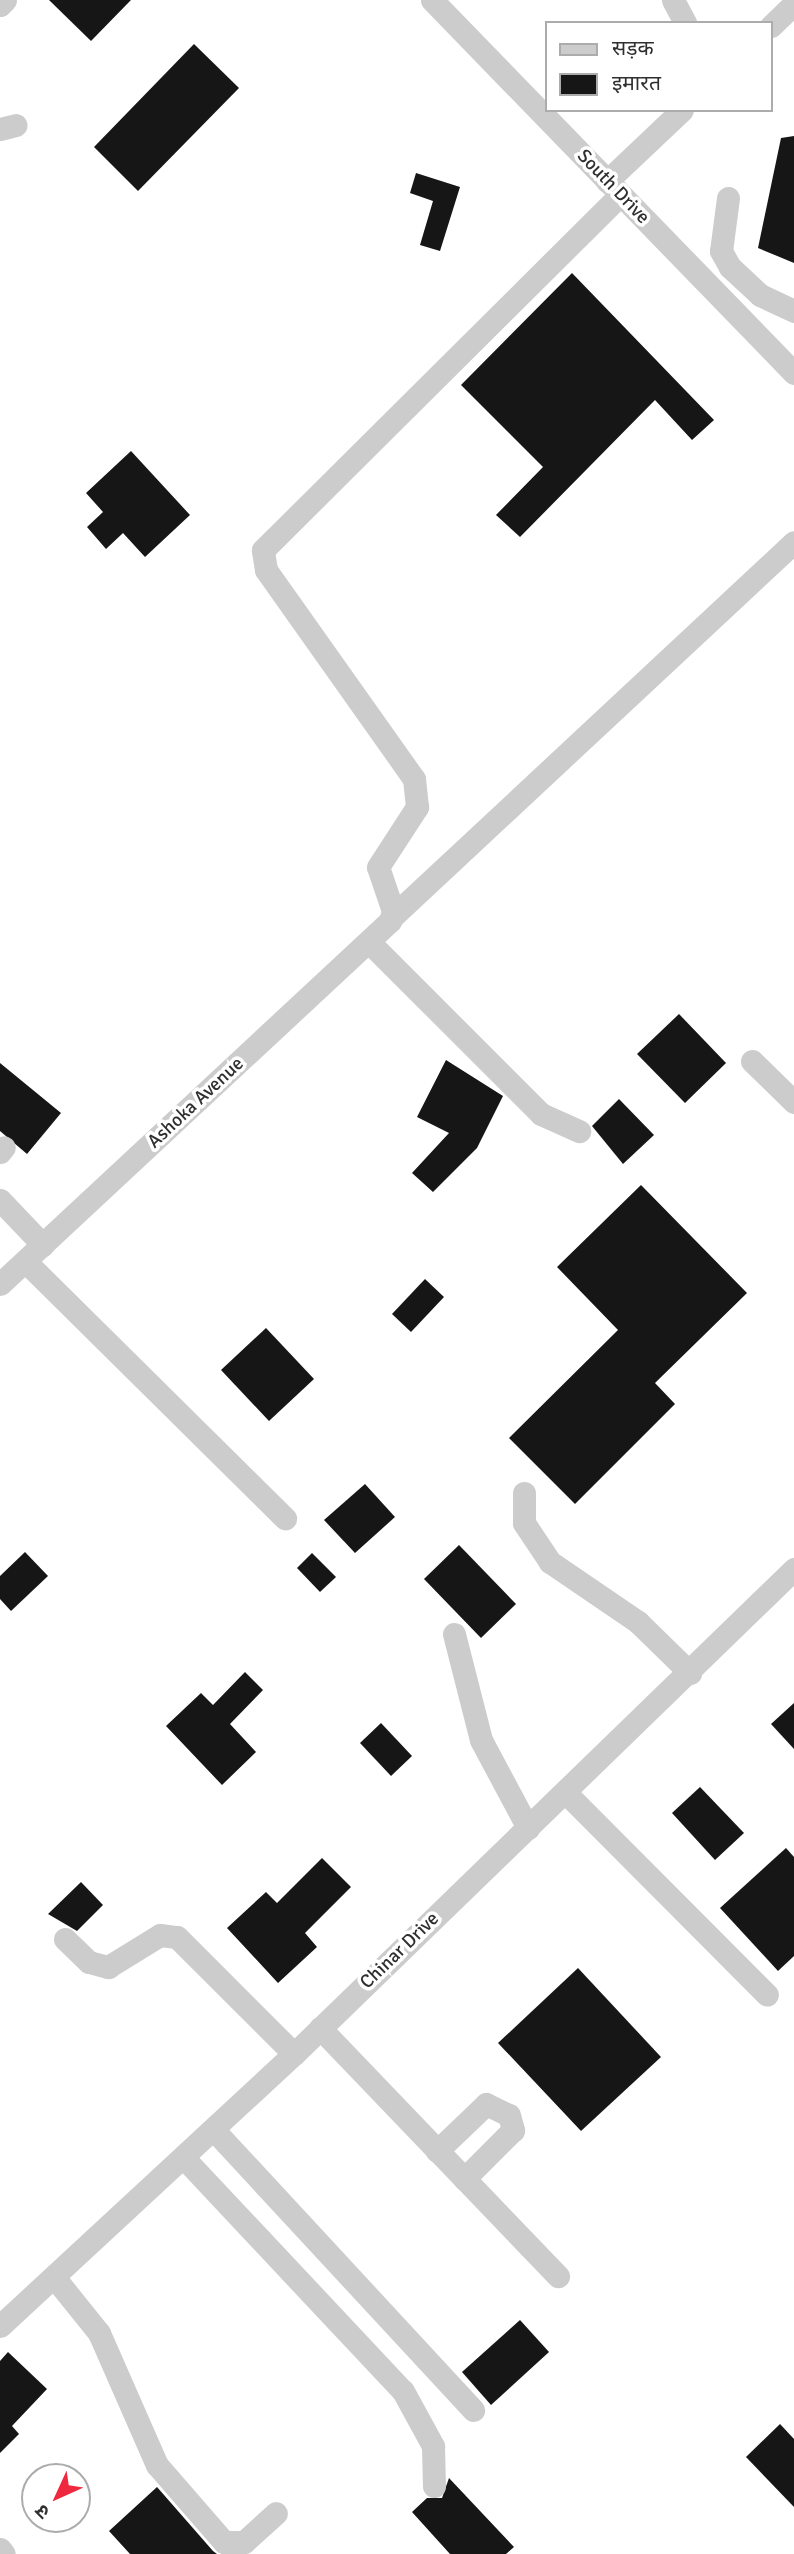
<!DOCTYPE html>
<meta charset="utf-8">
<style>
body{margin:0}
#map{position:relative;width:794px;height:2554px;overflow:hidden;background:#fff;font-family:Signika,"Noto Sans Devanagari",sans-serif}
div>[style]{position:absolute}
.building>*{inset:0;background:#161616}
.minor>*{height:23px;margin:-11.5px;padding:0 11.5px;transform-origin:11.5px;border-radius:11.5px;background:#ccc}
span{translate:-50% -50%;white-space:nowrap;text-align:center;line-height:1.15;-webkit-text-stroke:7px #fff;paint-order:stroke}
.street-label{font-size:19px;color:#2f2f2f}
.legend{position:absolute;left:545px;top:21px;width:228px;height:91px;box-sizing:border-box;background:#fff;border:2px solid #acacac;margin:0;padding:9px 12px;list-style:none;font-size:21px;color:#2f2f2f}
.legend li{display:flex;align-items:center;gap:14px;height:35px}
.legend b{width:35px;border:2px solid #acacac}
.north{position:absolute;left:21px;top:2463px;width:70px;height:70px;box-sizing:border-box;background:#fff;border:2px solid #acacac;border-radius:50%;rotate:225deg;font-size:19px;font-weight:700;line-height:28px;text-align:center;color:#2f2f2f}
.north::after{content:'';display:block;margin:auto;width:24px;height:32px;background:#f0283f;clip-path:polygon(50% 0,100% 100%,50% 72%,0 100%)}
</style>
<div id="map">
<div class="building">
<div style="clip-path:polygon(49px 0,131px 0,91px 41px)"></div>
<div style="clip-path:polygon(194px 44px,239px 88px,138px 191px,94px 147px)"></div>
<div style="clip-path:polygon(794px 136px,794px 263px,758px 248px,781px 138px)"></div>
<div style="clip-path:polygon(416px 173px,460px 187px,440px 251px,420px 245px,433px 201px,410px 193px)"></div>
<div style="clip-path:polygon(572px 273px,714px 420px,692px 440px,655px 400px,520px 537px,496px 515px,543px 467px,461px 385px)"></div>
<div style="clip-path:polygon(131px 451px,190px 515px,145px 557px,123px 533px,106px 549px,87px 527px,103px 512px,86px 493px)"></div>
<div style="clip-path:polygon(679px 1014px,726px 1063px,685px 1103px,637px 1054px)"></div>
<div style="clip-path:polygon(446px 1060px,503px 1096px,477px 1148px,433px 1192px,412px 1173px,449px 1133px,417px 1117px)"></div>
<div style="clip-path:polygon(0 1063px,61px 1113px,27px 1154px,0 1131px)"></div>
<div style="clip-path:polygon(619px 1099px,654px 1135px,623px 1164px,592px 1126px)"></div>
<div style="clip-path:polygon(641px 1185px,747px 1293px,655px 1383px,675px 1404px,575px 1504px,509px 1438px,618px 1330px,557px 1267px)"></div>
<div style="clip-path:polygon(425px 1279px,444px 1297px,411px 1332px,392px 1314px)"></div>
<div style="clip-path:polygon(266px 1328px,314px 1379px,269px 1421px,221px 1370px)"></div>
<div style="clip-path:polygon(365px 1484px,395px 1517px,355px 1553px,324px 1520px)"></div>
<div style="clip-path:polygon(459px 1545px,516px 1604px,481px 1638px,424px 1579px)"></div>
<div style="clip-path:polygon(25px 1552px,48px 1576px,11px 1611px,0 1599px,0 1576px)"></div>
<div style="clip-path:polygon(312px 1553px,336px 1577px,320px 1592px,297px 1568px)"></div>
<div style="clip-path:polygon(245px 1672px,263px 1690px,230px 1724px,256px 1752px,222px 1785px,166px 1726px,201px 1693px,213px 1705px)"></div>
<div style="clip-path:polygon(794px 1703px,794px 1749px,771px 1724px)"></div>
<div style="clip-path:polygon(381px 1723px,412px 1756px,391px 1776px,360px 1743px)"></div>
<div style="clip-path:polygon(700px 1787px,744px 1833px,715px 1860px,672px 1813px)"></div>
<div style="clip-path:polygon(786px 1848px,794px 1857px,794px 1956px,778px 1971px,720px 1908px)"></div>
<div style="clip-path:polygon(322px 1858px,351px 1887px,305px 1933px,317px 1947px,278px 1983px,227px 1928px,266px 1892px,277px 1903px)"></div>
<div style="clip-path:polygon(81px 1882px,103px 1905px,77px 1931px,48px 1914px)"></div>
<div style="clip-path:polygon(578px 1968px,661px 2057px,581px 2131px,498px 2043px)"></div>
<div style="clip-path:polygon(520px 2320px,549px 2352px,491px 2405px,462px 2372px)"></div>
<div style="clip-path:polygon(8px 2352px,47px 2389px,12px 2426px,19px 2434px,0 2453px,0 2361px)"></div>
<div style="clip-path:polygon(780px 2424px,794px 2439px,794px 2507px,746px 2457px)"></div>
<div style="clip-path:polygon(449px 2478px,514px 2547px,506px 2554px,450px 2554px,412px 2512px,427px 2498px,442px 2498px)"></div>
<div style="clip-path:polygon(157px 2487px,213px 2551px,217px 2554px,130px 2554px,109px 2531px)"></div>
</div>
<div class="minor">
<div style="left:432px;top:0;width:520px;rotate:45.86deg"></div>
<div style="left:673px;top:0;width:26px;rotate:62deg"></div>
<div style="left:0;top:5px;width:7px;rotate:-45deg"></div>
<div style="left:771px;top:26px;width:32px;rotate:-44deg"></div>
<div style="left:0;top:129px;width:16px;rotate:-14deg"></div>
<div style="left:607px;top:181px;width:103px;rotate:-43.4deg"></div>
<div style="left:728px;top:198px;width:53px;rotate:97.5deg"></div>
<div style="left:721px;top:251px;width:18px;rotate:61deg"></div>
<div style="left:730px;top:267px;width:41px;rotate:43deg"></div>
<div style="left:760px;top:295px;width:38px;rotate:25deg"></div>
<div style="left:393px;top:916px;width:548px;rotate:-43deg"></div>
<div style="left:370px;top:943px;width:242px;rotate:45deg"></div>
<div style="left:541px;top:1114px;width:42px;rotate:24.1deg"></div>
<div style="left:752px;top:1061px;width:59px;rotate:44.3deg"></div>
<div style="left:0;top:1152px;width:6px;rotate:-51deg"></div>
<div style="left:0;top:1200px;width:62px;rotate:46.3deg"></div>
<div style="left:25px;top:1261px;width:366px;rotate:44.7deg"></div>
<div style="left:0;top:1284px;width:533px;rotate:-42.95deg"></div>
<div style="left:390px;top:921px;width:10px;rotate:-73deg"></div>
<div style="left:393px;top:911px;width:46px;rotate:-108.8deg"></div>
<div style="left:378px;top:867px;width:72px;rotate:-57deg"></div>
<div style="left:417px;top:807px;width:28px;rotate:-96deg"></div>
<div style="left:414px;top:779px;width:256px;rotate:-125.3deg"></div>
<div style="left:266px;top:570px;width:20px;rotate:-99deg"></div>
<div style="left:263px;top:550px;width:503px;rotate:-44.84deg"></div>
<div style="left:524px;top:1493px;width:30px;rotate:90deg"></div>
<div style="left:524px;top:1523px;width:47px;rotate:56.3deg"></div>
<div style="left:550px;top:1562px;width:107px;rotate:34.3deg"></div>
<div style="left:638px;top:1622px;width:73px;rotate:44.4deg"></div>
<div style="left:454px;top:1634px;width:109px;rotate:75.7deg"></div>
<div style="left:481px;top:1740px;width:100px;rotate:61.9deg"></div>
<div style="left:565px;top:1792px;width:286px;rotate:45.1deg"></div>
<div style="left:65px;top:1939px;width:33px;rotate:44deg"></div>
<div style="left:89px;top:1962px;width:20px;rotate:15deg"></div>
<div style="left:108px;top:1967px;width:61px;rotate:-31.6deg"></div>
<div style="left:160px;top:1935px;width:17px;rotate:7deg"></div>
<div style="left:177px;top:1937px;width:165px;rotate:45deg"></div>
<div style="left:320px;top:2028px;width:344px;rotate:46.2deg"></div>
<div style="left:213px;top:2129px;width:383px;rotate:47.2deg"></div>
<div style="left:437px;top:2151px;width:68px;rotate:-43.8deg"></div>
<div style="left:486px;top:2104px;width:25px;rotate:26deg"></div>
<div style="left:509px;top:2115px;width:16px;rotate:75deg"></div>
<div style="left:513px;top:2130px;width:69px;rotate:135deg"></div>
<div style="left:183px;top:2157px;width:321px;rotate:46.8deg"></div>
<div style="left:403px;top:2391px;width:63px;rotate:61.4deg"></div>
<div style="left:433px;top:2446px;width:40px;rotate:88.6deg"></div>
<div style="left:54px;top:2277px;width:72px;rotate:51.2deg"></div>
<div style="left:99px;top:2333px;width:144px;rotate:66.3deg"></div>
<div style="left:157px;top:2465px;width:102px;rotate:49deg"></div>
<div style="left:224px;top:2542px;width:20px"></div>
<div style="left:244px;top:2542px;width:43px;rotate:-42.2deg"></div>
<div style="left:0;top:2326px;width:401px;rotate:-42.8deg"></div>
<div style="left:294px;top:2054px;width:697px;rotate:-44.13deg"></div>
<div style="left:0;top:2549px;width:6px;rotate:51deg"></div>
</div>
<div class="street-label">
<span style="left:613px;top:187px;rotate:46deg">South Drive</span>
<span style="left:196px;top:1103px;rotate:-43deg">Ashoka Avenue</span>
<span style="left:400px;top:1951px;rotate:-44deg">Chinar Drive</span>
</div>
<ul class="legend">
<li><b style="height:9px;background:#ccc"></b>सड़क</li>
<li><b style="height:19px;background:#161616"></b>इमारत</li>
</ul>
<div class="north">उ</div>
</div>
